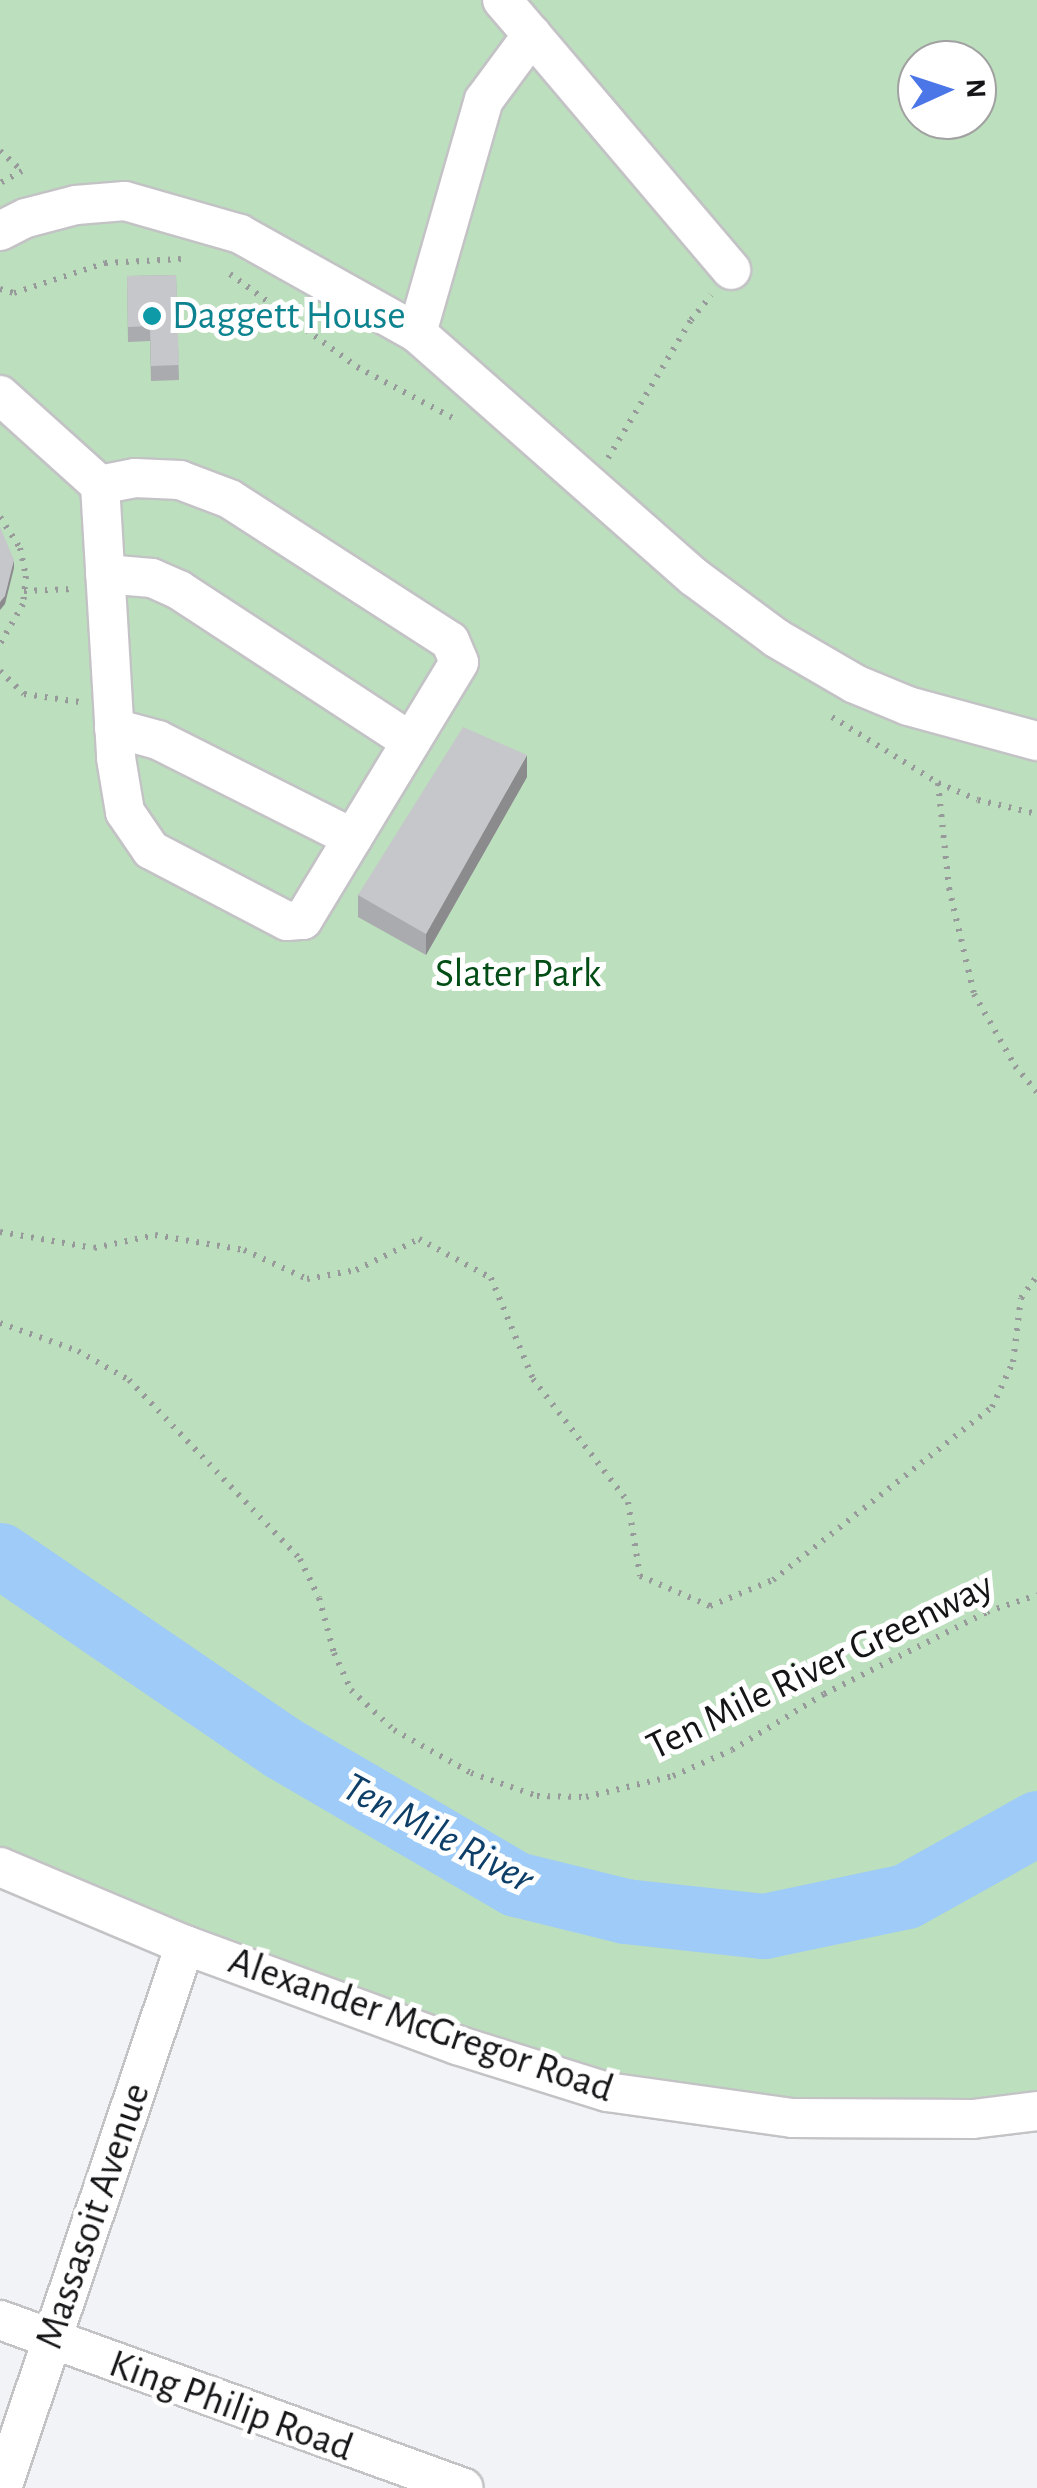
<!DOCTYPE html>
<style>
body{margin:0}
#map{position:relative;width:1037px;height:2488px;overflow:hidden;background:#f2f3f6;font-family:"Alegreya Sans",sans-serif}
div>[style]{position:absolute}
.green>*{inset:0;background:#bcdfbd}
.river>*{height:65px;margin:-32.5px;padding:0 32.5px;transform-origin:32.5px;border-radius:32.5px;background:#9ecbf8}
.path>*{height:6px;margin-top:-3px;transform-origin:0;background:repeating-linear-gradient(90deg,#98999b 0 2.5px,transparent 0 10.5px)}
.roads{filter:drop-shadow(2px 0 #c3c3c6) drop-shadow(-2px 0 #c3c3c6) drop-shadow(0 2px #c3c3c6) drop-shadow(0 -2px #c3c3c6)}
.minor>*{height:38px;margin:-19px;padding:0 19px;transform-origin:19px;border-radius:19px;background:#fff}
.wall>*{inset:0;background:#aaabae}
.shaded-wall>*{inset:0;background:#8b8b8d}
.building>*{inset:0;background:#c6c7ca}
.dots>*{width:28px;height:28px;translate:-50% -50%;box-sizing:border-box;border:5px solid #fff;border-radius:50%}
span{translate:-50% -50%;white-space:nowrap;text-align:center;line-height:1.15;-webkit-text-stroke:10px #fff;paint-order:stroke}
.culture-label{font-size:40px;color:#0d838f}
.left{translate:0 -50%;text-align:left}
.park-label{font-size:40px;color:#024d16}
.street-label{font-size:40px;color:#151517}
.water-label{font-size:42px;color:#0e3f68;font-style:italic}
.north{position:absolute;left:897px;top:40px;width:100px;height:100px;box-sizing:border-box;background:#fff;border:2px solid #a1a1a2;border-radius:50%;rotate:87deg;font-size:28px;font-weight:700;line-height:40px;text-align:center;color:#151517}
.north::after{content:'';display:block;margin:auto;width:35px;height:45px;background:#4b76e8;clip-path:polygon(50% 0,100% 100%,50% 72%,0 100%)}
</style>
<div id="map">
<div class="green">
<div style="clip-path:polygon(evenodd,0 0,1037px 0,1037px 2109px,698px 2108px,0 1880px,0 0,917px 60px,977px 60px,977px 120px,917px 120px,917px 60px)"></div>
</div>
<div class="river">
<div style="left:0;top:1555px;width:343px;rotate:34.3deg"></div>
<div style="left:283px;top:1748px;width:270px;rotate:30.3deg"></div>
<div style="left:516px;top:1884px;width:112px;rotate:13.9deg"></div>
<div style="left:625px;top:1911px;width:140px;rotate:6.2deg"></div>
<div style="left:764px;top:1926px;width:145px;rotate:-11.9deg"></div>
<div style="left:906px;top:1896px;width:150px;rotate:-29.1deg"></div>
</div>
<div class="path">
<div style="left:0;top:151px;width:30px;rotate:42deg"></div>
<div style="left:22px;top:171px;width:25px;rotate:151deg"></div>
<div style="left:230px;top:274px;width:157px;rotate:36.2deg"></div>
<div style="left:357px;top:367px;width:111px;rotate:28deg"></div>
<div style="left:0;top:289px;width:15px;rotate:16deg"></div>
<div style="left:14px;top:293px;width:96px;rotate:-18.2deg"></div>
<div style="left:105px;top:263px;width:76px;rotate:-3deg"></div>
<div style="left:608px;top:458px;width:161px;rotate:-59deg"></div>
<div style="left:691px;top:320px;width:32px;rotate:-51deg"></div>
<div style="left:0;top:517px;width:37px;rotate:57deg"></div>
<div style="left:20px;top:548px;width:29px;rotate:78deg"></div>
<div style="left:26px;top:576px;width:28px;rotate:96deg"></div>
<div style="left:23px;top:604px;width:46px;rotate:119.9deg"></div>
<div style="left:24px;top:591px;width:49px;rotate:-2.3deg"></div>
<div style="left:0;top:671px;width:33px;rotate:44deg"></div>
<div style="left:24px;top:694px;width:56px;rotate:8.3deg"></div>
<div style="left:832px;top:717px;width:125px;rotate:31.9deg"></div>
<div style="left:938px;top:783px;width:43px;rotate:23deg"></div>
<div style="left:978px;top:800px;width:61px;rotate:13.3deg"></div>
<div style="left:938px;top:783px;width:106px;rotate:84deg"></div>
<div style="left:949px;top:888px;width:109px;rotate:76.7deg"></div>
<div style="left:974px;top:994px;width:83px;rotate:60.3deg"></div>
<div style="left:1015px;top:1066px;width:34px;rotate:50deg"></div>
<div style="left:0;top:1232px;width:95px;rotate:9.7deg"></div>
<div style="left:94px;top:1248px;width:62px;rotate:-12deg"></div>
<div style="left:155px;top:1235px;width:90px;rotate:9.6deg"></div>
<div style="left:244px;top:1250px;width:69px;rotate:24.7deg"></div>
<div style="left:307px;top:1279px;width:50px;rotate:-10.4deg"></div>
<div style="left:356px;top:1270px;width:70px;rotate:-26.2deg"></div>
<div style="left:419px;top:1239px;width:82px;rotate:28.4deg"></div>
<div style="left:491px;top:1278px;width:109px;rotate:67.4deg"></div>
<div style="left:533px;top:1379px;width:155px;rotate:52.3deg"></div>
<div style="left:628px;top:1502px;width:75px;rotate:80.8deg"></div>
<div style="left:640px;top:1576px;width:76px;rotate:23.2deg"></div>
<div style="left:710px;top:1606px;width:68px;rotate:-22.4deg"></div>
<div style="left:773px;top:1580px;width:279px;rotate:-38.3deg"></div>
<div style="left:992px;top:1407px;width:50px;rotate:-65deg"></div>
<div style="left:1013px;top:1362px;width:64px;rotate:-82.9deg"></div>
<div style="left:1021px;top:1298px;width:27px;rotate:-54deg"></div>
<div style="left:0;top:1323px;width:83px;rotate:19.7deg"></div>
<div style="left:78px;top:1351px;width:59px;rotate:29.6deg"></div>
<div style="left:129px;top:1380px;width:248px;rotate:46.3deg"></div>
<div style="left:300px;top:1559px;width:43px;rotate:64deg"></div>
<div style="left:319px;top:1598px;width:57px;rotate:74.7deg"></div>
<div style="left:334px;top:1653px;width:41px;rotate:65.3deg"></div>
<div style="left:351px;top:1690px;width:59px;rotate:42.9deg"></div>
<div style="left:394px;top:1730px;width:88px;rotate:29.2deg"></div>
<div style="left:471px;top:1773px;width:70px;rotate:19.2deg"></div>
<div style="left:537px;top:1796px;width:49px;rotate:1.2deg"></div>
<div style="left:586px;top:1797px;width:89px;rotate:-13.6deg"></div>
<div style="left:673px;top:1776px;width:64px;rotate:-23.8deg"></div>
<div style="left:732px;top:1750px;width:108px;rotate:-31.3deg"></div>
<div style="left:824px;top:1694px;width:182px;rotate:-26.7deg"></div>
<div style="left:987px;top:1612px;width:53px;rotate:-18.8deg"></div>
</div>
<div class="roads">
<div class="minor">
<div style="left:532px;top:35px;width:308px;rotate:49.7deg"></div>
<div style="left:0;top:231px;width:29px;rotate:-27deg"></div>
<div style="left:26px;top:218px;width:52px;rotate:-14.6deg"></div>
<div style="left:76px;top:205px;width:49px;rotate:-4.7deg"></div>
<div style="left:125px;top:201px;width:120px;rotate:16deg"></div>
<div style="left:240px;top:234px;width:203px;rotate:29.2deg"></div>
<div style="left:417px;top:333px;width:369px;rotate:41.4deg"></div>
<div style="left:694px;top:577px;width:102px;rotate:36.6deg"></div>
<div style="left:776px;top:638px;width:91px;rotate:30.2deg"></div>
<div style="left:855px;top:684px;width:57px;rotate:22.5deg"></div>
<div style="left:908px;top:706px;width:134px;rotate:15.2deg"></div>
<div style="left:417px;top:333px;width:242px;rotate:-74deg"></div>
<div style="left:484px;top:100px;width:81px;rotate:-53.6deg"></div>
<div style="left:532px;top:35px;width:46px;rotate:-130.6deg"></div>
<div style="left:0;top:395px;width:135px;rotate:42deg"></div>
<div style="left:100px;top:485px;width:273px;rotate:86.6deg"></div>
<div style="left:116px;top:758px;width:55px;rotate:80.5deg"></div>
<div style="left:125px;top:812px;width:46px;rotate:55.6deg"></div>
<div style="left:151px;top:850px;width:153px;rotate:27.6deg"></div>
<div style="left:287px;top:921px;width:16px;rotate:-4deg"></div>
<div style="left:303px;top:920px;width:301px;rotate:-58.8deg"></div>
<div style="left:459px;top:662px;width:23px;rotate:-113deg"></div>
<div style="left:450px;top:641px;width:262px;rotate:-147.2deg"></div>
<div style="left:230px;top:499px;width:53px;rotate:-159.2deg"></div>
<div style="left:180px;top:480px;width:45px;rotate:-177.5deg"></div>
<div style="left:135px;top:478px;width:36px;rotate:169deg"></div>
<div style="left:105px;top:574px;width:47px;rotate:4.9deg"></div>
<div style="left:152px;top:578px;width:30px;rotate:24deg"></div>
<div style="left:179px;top:590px;width:277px;rotate:33.2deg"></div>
<div style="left:114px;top:728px;width:46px;rotate:15.3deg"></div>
<div style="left:158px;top:740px;width:218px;rotate:26.7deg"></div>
<div style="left:0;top:1867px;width:201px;rotate:22.9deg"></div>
<div style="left:185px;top:1945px;width:290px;rotate:20.2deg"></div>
<div style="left:457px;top:2045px;width:157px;rotate:17.4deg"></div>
<div style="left:607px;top:2092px;width:187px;rotate:8deg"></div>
<div style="left:792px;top:2118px;width:181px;rotate:0.3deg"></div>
<div style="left:973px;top:2119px;width:64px;rotate:-7.1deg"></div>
<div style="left:0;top:2320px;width:493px;rotate:19.9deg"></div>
<div style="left:2px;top:2488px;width:573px;rotate:-71.38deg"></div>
</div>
</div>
<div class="wall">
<div style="clip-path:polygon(176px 275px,179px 380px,151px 381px,150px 341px,128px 342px,127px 276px)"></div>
<div style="clip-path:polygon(527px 777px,426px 955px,358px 917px,358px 895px)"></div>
</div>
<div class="shaded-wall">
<div style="clip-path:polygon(14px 560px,14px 568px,5px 604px,0 610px,0 602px)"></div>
<div style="clip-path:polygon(527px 755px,527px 777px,426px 955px,426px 934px)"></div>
</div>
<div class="building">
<div style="clip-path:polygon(176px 275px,179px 365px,151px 366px,150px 326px,128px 327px,127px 276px)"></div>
<div style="clip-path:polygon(0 527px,14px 560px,5px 596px,0 602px)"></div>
<div style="clip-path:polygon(463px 727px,527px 755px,426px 934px,358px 895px)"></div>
</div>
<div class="dots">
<div style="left:152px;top:316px;background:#0f9aa8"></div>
</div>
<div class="culture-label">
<span class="left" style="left:172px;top:316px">Daggett House</span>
</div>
<div class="park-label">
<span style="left:518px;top:974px">Slater Park</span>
</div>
<div class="street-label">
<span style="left:820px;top:1666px;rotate:-26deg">Ten Mile River Greenway</span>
<span style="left:421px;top:2025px;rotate:19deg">Alexander McGregor Road</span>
<span style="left:93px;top:2216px;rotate:-71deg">Massasoit Avenue</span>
<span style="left:231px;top:2406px;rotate:20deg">King Philip Road</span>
</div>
<div class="water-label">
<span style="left:438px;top:1833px;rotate:28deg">Ten Mile River</span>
</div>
<div class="north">N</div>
</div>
